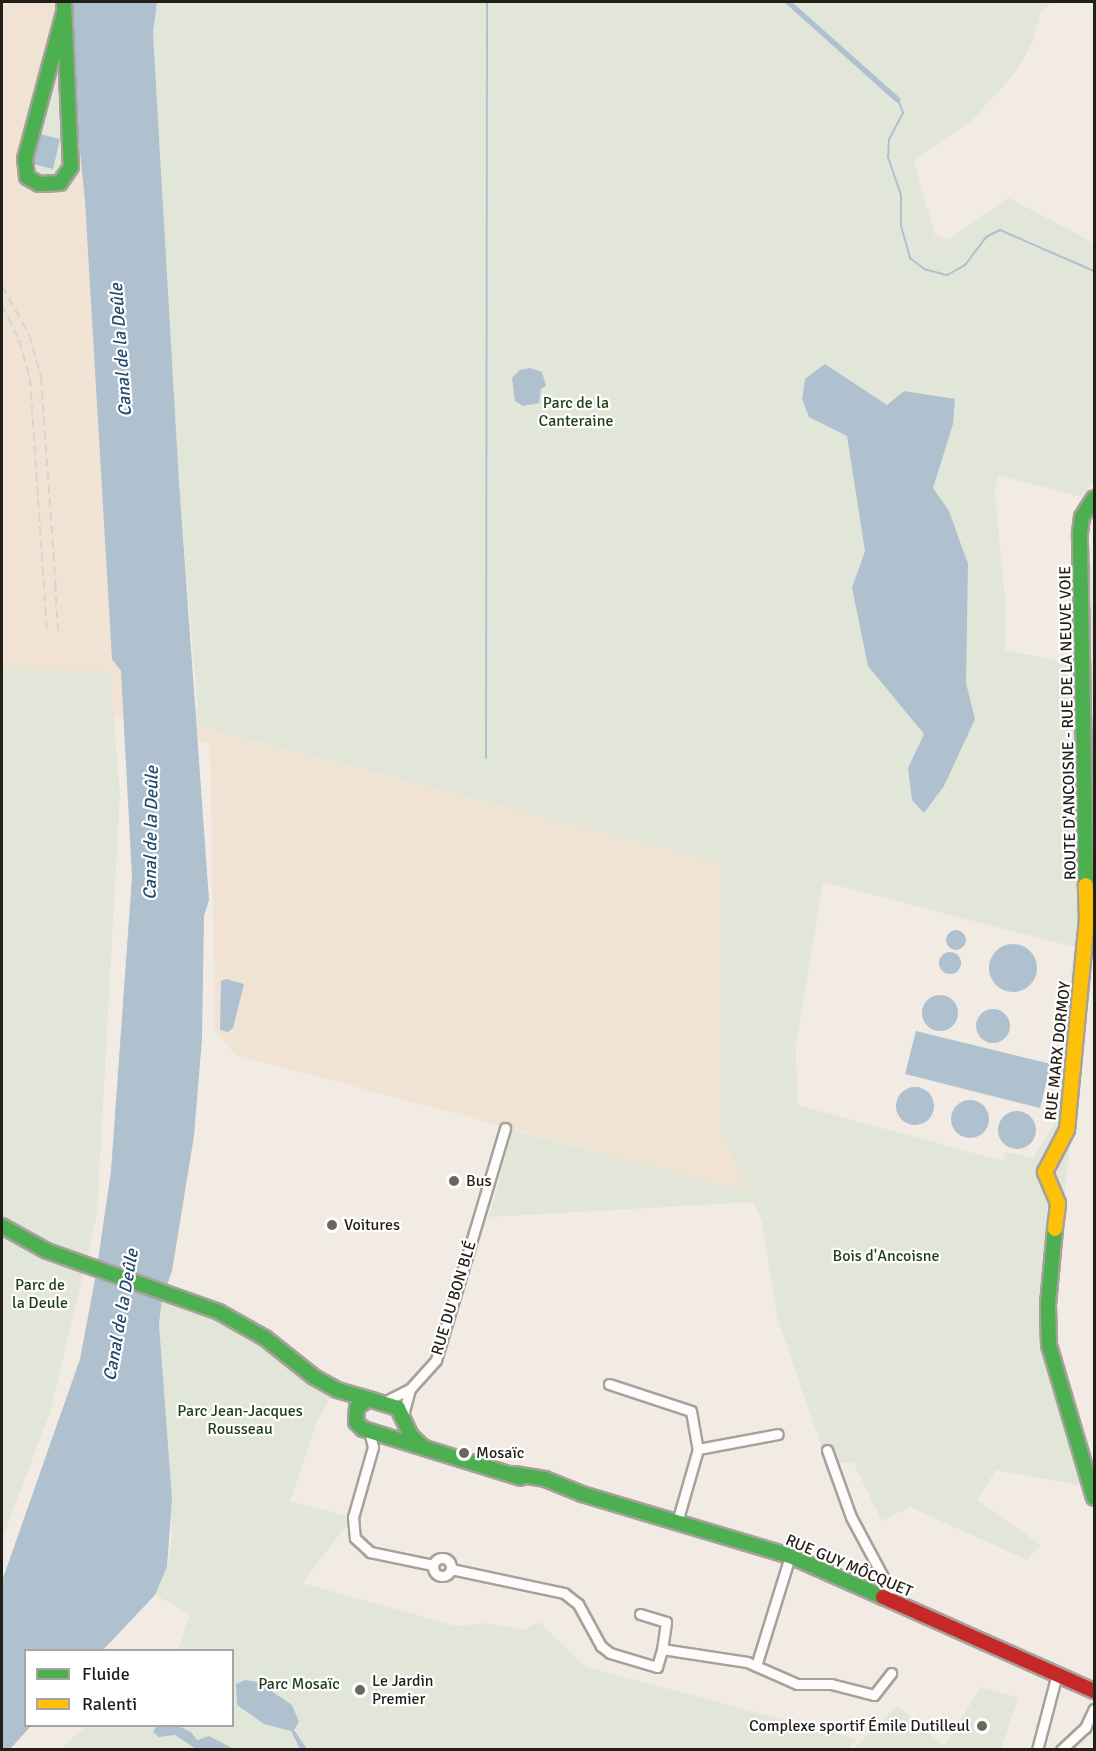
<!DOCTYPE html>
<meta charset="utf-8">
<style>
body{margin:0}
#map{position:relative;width:1096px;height:1751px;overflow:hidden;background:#f2ebe3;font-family:Signika,sans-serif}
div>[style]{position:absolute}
.built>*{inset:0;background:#f0e3d3}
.green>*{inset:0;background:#e2e6d9}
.water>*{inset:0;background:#afc0cf}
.round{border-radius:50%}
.stream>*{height:2px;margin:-1px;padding:0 1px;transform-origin:1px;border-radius:1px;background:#afc0cf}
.roads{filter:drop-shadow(2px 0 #a6a19b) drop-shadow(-2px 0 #a6a19b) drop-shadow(0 2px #a6a19b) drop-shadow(0 -2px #a6a19b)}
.street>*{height:9px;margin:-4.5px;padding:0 4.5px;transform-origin:4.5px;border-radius:4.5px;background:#fdfcfb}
.street>.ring{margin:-4.5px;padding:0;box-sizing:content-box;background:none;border:9px solid #fdfcfb;border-radius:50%}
.fast>*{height:14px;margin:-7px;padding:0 7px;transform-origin:7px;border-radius:7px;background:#4caf50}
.slow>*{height:14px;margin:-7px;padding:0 7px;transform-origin:7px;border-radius:7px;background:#ffc107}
.jam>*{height:14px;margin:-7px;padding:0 7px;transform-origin:7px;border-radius:7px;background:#c62828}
.rail>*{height:2px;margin-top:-1px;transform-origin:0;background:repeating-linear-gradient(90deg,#d7d5d3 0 9px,transparent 0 13.5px)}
.dots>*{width:16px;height:16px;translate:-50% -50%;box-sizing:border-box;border:3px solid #fff;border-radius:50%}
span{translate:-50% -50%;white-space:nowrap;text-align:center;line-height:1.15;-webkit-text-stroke:4.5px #fff;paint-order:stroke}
.park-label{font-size:16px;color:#1d3e16}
.street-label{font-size:16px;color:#221e18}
.poi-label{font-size:16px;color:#221e18}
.left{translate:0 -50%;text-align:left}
.right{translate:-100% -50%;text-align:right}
.water-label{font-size:18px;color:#214b6f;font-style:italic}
.frame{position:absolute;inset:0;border:3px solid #221e18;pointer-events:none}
.legend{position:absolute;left:24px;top:1649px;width:210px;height:78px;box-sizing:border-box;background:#fff;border:2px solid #a7a5a3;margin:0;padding:8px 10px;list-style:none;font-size:18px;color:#221e18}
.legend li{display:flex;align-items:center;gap:12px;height:30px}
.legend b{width:30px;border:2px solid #a7a5a3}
</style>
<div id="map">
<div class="built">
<div style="clip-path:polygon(2px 2px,129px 2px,180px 635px,201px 728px,720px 863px,721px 1130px,748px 1192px,236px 1055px,215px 1031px,210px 744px,77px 706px,2px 703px)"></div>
</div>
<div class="green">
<div style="clip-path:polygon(evenodd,157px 2px,1052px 2px,1041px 12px,1032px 43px,1016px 72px,972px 120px,914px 161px,935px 235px,948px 239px,1009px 198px,1094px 243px,1094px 481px,1081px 497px,998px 475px,995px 492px,1006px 612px,1005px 650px,1075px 664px,1074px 563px,1092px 565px,1094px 604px,1094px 963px,1089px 962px,1053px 1304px,1053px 1335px,1085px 1486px,996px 1470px,977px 1500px,1041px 1545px,1027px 1560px,910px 1507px,882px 1521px,853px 1462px,828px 1465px,777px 1317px,762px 1220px,753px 1202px,489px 1217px,513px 1130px,747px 1191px,721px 1130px,720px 863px,199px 727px,179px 482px,153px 33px,157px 2px,823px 882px,1074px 947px,1056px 1121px,1033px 1158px,1005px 1152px,1003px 1161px,797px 1105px,796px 1045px,823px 882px)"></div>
<div style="clip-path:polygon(58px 69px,67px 164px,58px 178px,40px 177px,30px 161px)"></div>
<div style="clip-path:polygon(2px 669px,110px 671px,120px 794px,97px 1214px,51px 1410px,2px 1539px)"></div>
<div style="clip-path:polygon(162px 1299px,229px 1324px,331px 1396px,316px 1424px,290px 1501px,347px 1516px,346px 1526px,302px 1583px,456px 1626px,486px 1623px,523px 1630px,539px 1622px,586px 1667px,857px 1739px,847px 1750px,59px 1750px,86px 1726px,232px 1726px,232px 1650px,178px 1650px,190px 1614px,155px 1595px,167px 1567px,172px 1537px,159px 1324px)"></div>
<div style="clip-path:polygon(981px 1687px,1018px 1698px,1001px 1749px,853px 1749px,898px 1706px,944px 1746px)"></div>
</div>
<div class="water">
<div style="clip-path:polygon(72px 2px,157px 2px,153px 33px,179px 482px,209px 900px,204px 916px,202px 1039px,194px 1136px,172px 1271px,162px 1299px,159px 1324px,172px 1499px,167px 1567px,155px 1595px,103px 1650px,26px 1650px,26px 1726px,31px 1726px,10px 1749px,2px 1750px,2px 1581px,80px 1359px,96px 1274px,111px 1171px,132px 877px,121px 671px,112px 659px,85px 201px,74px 93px)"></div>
<div style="clip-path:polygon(784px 2px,792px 2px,901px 99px,897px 103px)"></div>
<div style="clip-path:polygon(40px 134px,60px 139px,53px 169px,33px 164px)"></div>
<div style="clip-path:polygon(825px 364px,887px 405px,904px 391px,955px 399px,953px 424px,933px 488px,949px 511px,968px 564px,966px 683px,975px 719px,944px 786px,924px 813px,912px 800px,908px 768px,924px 734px,868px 666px,852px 588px,865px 551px,847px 436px,809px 417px,802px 399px,805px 379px)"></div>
<div style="clip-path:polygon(530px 368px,542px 372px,546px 386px,541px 389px,539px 403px,523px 406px,515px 401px,512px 378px,520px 370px)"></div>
<div class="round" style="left:946px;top:930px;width:20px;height:20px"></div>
<div class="round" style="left:989px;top:944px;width:48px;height:48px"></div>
<div class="round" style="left:939px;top:952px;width:22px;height:22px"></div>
<div style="clip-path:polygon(226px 979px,244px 984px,233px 1028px,228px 1032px,220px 1030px,221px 981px)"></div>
<div class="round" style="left:922px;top:995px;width:36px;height:36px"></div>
<div class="round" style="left:976px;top:1009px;width:34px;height:34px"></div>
<div style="clip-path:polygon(916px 1031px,1051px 1064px,1040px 1108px,905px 1074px)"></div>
<div class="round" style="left:896px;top:1087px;width:38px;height:38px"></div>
<div class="round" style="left:951px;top:1100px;width:38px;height:38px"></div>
<div class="round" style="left:998px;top:1111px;width:38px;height:38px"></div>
<div style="clip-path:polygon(245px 1680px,258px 1682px,292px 1705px,299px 1722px,294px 1730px,307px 1749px,300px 1749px,291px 1731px,264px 1724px,237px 1705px,236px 1684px)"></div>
<div style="clip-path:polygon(156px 1727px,180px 1727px,191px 1732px,197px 1740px,209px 1736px,234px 1749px,196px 1749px,175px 1735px,159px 1737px,153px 1732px)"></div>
</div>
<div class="stream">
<div style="left:898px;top:99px;width:15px;rotate:70deg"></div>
<div style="left:903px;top:113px;width:30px;rotate:118deg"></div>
<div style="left:889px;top:139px;width:18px;rotate:93deg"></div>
<div style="left:888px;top:157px;width:40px;rotate:71.1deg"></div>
<div style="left:901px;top:195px;width:31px;rotate:90deg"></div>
<div style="left:901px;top:226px;width:33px;rotate:74deg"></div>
<div style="left:910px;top:258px;width:18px;rotate:38deg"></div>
<div style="left:924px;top:269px;width:24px;rotate:15deg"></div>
<div style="left:947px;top:275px;width:21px;rotate:-29deg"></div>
<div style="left:965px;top:265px;width:35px;rotate:-53deg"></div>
<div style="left:986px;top:237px;width:16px;rotate:-27deg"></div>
<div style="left:1000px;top:230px;width:103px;rotate:23.6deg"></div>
<div style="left:486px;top:758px;width:756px;rotate:-89.92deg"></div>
<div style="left:1089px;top:954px;width:5px;rotate:22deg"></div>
</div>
<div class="roads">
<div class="street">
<div style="left:609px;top:1384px;width:86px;rotate:18.2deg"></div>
<div style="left:691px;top:1411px;width:39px;rotate:80deg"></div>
<div style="left:698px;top:1449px;width:76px;rotate:106deg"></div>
<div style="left:382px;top:1403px;width:31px;rotate:-27deg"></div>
<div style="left:410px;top:1389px;width:39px;rotate:-48deg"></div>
<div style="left:436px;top:1360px;width:242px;rotate:-73.4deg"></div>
<div style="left:403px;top:1415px;width:27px;rotate:-75deg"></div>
<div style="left:369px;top:1431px;width:16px;rotate:76deg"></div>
<div style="left:373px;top:1447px;width:73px;rotate:105.9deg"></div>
<div style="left:353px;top:1517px;width:21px;rotate:85deg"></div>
<div style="left:355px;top:1538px;width:21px;rotate:43deg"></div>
<div style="left:370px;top:1552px;width:64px;rotate:11.7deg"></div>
<div style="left:698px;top:1449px;width:81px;rotate:-10.6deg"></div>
<div style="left:827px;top:1450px;width:71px;rotate:70.3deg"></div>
<div style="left:851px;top:1517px;width:81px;rotate:61.8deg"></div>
<div style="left:889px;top:1588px;width:12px;rotate:95deg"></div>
<div class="ring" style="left:433px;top:1558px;width:9px;height:9px"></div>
<div style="left:451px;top:1569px;width:116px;rotate:12deg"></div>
<div style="left:564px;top:1593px;width:18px;rotate:38deg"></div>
<div style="left:578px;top:1604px;width:48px;rotate:61.3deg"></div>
<div style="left:601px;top:1646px;width:11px;rotate:38deg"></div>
<div style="left:610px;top:1653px;width:49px;rotate:16.6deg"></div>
<div style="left:657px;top:1667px;width:19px;rotate:-74deg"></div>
<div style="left:640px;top:1614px;width:27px;rotate:17deg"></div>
<div style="left:666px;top:1622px;width:27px;rotate:98deg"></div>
<div style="left:662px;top:1649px;width:86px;rotate:8.7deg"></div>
<div style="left:747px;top:1662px;width:55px;rotate:23.7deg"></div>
<div style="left:797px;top:1684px;width:34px"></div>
<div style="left:831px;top:1684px;width:44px;rotate:14.3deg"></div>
<div style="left:874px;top:1695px;width:28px;rotate:-52deg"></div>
<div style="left:756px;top:1666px;width:115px;rotate:-72.8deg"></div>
<div style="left:1037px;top:1750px;width:79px;rotate:-75.3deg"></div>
<div style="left:1061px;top:1750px;width:33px;rotate:-43deg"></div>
<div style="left:1085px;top:1728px;width:21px;rotate:-65deg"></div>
</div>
<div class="fast">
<div style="left:64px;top:2px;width:165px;rotate:87.6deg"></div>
<div style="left:71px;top:167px;width:19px;rotate:125deg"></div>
<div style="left:60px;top:183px;width:21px;rotate:177deg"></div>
<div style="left:39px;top:184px;width:14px;rotate:-150deg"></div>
<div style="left:27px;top:177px;width:18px;rotate:-96deg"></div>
<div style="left:25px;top:159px;width:152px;rotate:-75.1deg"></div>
<div style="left:1086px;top:885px;width:352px;rotate:-91deg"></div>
<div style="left:1080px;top:533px;width:16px;rotate:-83deg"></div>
<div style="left:1082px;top:517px;width:22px;rotate:-58deg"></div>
<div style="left:2px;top:1226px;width:51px;rotate:29.1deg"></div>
<div style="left:47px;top:1251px;width:182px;rotate:19.5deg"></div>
<div style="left:219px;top:1312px;width:53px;rotate:29.5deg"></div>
<div style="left:265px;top:1338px;width:63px;rotate:38.5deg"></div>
<div style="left:314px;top:1377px;width:26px;rotate:29deg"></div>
<div style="left:337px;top:1390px;width:33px;rotate:16deg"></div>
<div style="left:1055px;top:1229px;width:76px;rotate:95.3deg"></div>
<div style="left:1048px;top:1305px;width:40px;rotate:88.6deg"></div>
<div style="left:1049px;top:1345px;width:159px;rotate:73.6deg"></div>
<div style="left:423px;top:1447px;width:16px;rotate:-137deg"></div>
<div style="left:411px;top:1436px;width:31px;rotate:-115deg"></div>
<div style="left:398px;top:1408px;width:30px;rotate:-163deg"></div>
<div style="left:369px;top:1399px;width:14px;rotate:146deg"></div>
<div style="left:357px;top:1407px;width:15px;rotate:94deg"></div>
<div style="left:356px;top:1422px;width:10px;rotate:45deg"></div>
<div style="left:363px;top:1429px;width:165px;rotate:17.2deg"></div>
<div style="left:514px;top:1474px;width:31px;rotate:9deg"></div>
<div style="left:545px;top:1479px;width:40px;rotate:22deg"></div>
<div style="left:582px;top:1494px;width:217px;rotate:16.6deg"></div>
<div style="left:790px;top:1556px;width:102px;rotate:23.8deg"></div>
</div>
<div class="slow">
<div style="left:1055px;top:1229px;width:26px;rotate:-83deg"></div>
<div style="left:1058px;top:1203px;width:34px;rotate:-113deg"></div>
<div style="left:1045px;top:1172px;width:47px;rotate:-62.4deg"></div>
<div style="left:1067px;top:1130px;width:211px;rotate:-84.6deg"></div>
<div style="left:1087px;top:920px;width:35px;rotate:-92deg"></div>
</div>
<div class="jam">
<div style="left:883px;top:1597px;width:231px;rotate:24deg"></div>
</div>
</div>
<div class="rail">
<div style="left:2px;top:286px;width:55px;rotate:60.6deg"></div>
<div style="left:29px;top:334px;width:45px;rotate:74.4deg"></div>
<div style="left:41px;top:377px;width:215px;rotate:86deg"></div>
<div style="left:2px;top:305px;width:39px;rotate:64deg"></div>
<div style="left:19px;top:340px;width:40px;rotate:74deg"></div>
<div style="left:30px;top:378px;width:254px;rotate:86.2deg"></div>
<div style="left:55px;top:583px;width:48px;rotate:86.4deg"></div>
</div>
<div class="dots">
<div style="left:454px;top:1181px;background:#6b665f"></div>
<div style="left:332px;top:1225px;background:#6b665f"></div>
<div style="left:464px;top:1453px;background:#6b665f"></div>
<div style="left:360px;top:1690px;background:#6b665f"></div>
<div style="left:982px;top:1726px;background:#6b665f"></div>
</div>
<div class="park-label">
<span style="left:576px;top:412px">Parc de la<br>Canteraine</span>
<span style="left:886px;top:1256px">Bois d'Ancoisne</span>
<span style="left:40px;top:1294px">Parc de<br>la Deule</span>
<span style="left:240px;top:1420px">Parc Jean-Jacques<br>Rousseau</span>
<span style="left:299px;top:1684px">Parc Mosaïc</span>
</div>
<div class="street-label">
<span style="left:1068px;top:723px;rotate:-91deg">ROUTE D'ANCOISNE - RUE DE LA NEUVE VOIE</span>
<span style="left:1058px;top:1051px;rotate:-84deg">RUE MARX DORMOY</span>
<span style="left:454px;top:1298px;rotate:-73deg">RUE DU BON BLÉ</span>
<span style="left:849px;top:1566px;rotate:23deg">RUE GUY MÔCQUET</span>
</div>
<div class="poi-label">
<span class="left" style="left:466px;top:1181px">Bus</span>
<span class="left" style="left:344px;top:1225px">Voitures</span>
<span class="left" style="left:476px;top:1453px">Mosaïc</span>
<span class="left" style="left:372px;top:1690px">Le Jardin<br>Premier</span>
<span class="right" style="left:970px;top:1726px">Complexe sportif Émile Dutilleul</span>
</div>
<div class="water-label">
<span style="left:121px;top:350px;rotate:-94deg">Canal de la Deûle</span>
<span style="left:151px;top:833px;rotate:-89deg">Canal de la Deûle</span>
<span style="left:121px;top:1315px;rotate:-80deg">Canal de la Deûle</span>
</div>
<div class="frame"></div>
<ul class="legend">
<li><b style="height:8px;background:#4caf50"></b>Fluide</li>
<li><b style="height:8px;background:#ffc107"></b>Ralenti</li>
</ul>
</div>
